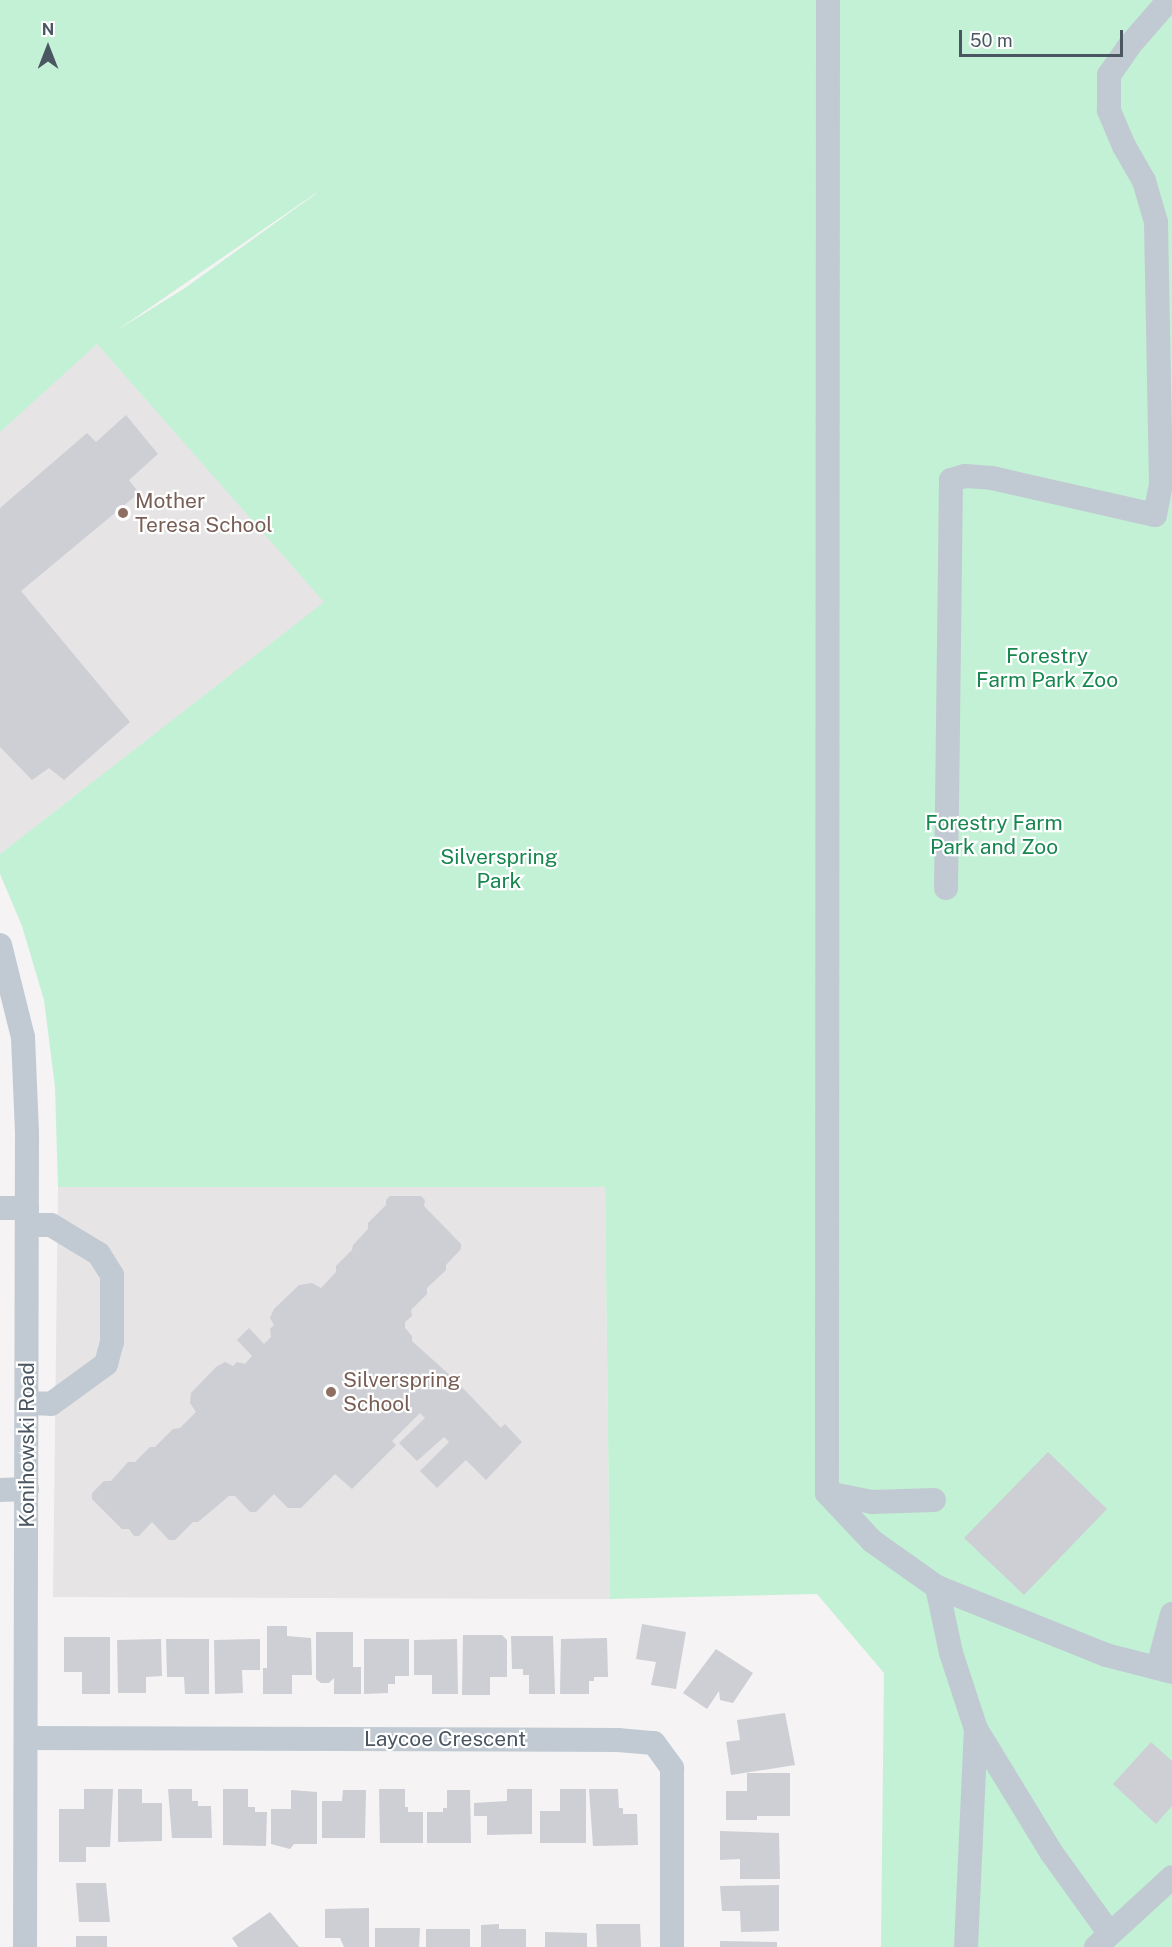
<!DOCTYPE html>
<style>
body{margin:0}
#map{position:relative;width:1172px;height:1947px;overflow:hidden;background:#f5f3f3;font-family:"Public Sans",sans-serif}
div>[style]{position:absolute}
.education>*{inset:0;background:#e6e4e5}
.green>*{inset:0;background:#c3f1d5}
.building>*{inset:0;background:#cdcfd5}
.minor>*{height:24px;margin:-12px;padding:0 12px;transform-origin:12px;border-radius:12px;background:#c1cad2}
.dots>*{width:16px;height:16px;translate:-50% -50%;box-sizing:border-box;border:3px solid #fff;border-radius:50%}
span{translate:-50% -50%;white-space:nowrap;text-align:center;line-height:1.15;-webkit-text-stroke:4.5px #fff;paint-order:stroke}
.education-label{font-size:21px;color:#785e54}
.left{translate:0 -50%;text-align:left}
.park-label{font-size:21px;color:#17864f}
.street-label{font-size:21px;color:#4a5661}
.north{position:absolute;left:18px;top:18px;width:60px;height:60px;-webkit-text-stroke:4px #fff;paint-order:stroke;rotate:0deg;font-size:16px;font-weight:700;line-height:24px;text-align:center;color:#4a5661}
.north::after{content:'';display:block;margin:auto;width:21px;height:27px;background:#4a5661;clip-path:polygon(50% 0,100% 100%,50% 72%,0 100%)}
.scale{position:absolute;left:959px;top:30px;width:164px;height:27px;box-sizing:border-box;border:3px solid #4a5661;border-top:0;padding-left:8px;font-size:18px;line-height:21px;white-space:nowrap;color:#4a5661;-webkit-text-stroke:4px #fff;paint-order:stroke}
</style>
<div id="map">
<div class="education">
<div style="clip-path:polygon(97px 344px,325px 602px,0 854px,0 424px)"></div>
<div style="clip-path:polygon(58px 1187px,605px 1187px,610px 1599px,53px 1597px)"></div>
</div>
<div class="green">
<div style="clip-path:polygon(evenodd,0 0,1172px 0,1172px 1947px,881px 1947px,884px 1673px,817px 1594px,610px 1599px,605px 1187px,58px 1187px,55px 1087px,44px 1000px,22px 926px,0 874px,0 854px,324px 602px,97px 344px,0 432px,0 0,317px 193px,185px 288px,116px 331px,316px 193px,317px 193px)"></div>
</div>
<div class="building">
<div style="clip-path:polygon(126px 415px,158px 454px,129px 480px,139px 493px,21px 591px,130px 722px,64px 780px,49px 768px,32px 780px,0 747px,0 508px,87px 433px,96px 442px)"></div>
<div style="clip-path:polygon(390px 1196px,421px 1196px,425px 1200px,424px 1206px,461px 1244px,461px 1249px,446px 1265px,446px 1270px,427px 1288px,427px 1294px,411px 1310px,412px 1316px,405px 1322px,405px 1328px,412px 1336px,412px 1341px,453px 1378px,451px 1380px,457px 1387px,459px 1384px,501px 1428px,505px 1424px,522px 1442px,486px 1480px,466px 1460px,437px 1488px,420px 1471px,449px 1442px,444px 1437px,417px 1461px,399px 1443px,425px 1418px,420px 1413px,392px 1441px,396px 1445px,352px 1489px,335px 1474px,301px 1508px,288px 1508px,274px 1494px,256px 1512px,250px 1512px,235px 1496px,229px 1496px,198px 1522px,193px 1522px,175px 1540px,169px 1540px,152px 1522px,139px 1536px,134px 1536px,129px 1529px,122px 1529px,92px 1499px,92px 1493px,104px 1481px,111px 1481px,128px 1462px,135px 1462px,150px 1447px,155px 1447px,173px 1429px,180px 1428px,196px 1412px,190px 1403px,191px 1393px,216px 1367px,225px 1362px,233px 1366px,237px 1362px,245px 1364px,252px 1356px,237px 1340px,249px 1328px,264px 1344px,271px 1337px,270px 1329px,274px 1325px,270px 1318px,274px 1309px,299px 1285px,312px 1283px,321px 1288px,336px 1272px,336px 1266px,352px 1250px,353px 1245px,368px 1229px,368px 1223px,386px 1205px,386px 1200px)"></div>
<div style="clip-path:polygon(1048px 1452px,1107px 1509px,1024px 1595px,964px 1538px)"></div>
<div style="clip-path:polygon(642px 1624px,686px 1632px,676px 1689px,651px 1685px,656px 1662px,636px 1659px)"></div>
<div style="clip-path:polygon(267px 1626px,287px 1626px,287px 1636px,311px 1638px,312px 1675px,292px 1675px,292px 1694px,263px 1694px,263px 1668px,267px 1668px)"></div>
<div style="clip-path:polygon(316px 1632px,353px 1632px,353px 1667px,361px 1667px,361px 1694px,334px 1694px,334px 1678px,329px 1683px,321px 1683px,316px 1679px)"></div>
<div style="clip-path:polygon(463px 1635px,502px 1635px,507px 1640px,507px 1677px,490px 1677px,490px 1695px,462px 1695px)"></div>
<div style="clip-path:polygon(511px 1636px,553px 1636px,555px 1694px,529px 1694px,529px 1675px,523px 1675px,523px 1669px,512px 1669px)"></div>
<div style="clip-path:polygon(64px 1637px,110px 1637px,110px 1694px,82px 1694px,82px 1672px,64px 1672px)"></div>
<div style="clip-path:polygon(607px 1638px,608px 1677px,594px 1677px,594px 1681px,589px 1681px,589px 1694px,560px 1694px,561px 1639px)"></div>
<div style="clip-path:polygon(161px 1639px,162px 1676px,146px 1677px,146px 1693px,118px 1693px,117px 1640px)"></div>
<div style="clip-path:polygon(166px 1639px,209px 1639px,209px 1694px,185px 1694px,184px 1677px,167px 1677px)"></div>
<div style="clip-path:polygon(260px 1639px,260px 1670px,242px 1670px,243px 1693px,215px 1694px,214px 1640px)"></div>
<div style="clip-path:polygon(364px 1639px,409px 1639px,409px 1676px,395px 1676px,395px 1684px,388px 1684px,388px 1693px,364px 1694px)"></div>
<div style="clip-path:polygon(457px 1639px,458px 1694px,432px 1694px,432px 1675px,414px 1675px,414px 1640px)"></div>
<div style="clip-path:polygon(716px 1649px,753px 1673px,733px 1703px,720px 1700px,719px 1691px,707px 1709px,683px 1693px)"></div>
<div style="clip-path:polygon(785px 1713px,795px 1765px,731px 1775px,726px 1742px,740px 1740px,737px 1720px)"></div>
<div style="clip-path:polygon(1151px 1742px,1172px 1761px,1172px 1806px,1156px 1824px,1113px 1784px)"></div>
<div style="clip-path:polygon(747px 1773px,790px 1773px,790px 1816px,757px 1816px,757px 1820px,726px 1820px,726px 1791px,747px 1791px)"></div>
<div style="clip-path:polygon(84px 1789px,113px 1789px,110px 1847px,86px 1847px,86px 1862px,59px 1862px,59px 1809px,84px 1809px)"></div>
<div style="clip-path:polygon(118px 1789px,142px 1789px,142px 1803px,162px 1803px,162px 1841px,118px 1842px)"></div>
<div style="clip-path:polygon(168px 1789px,192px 1789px,192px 1801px,198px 1801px,198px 1806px,211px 1806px,212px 1838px,172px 1838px)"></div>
<div style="clip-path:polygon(223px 1789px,248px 1789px,248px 1807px,255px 1807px,255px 1812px,267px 1812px,266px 1846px,223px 1845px)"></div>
<div style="clip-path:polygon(379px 1789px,405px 1789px,405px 1807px,408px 1807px,408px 1812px,423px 1812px,423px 1843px,380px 1843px)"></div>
<div style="clip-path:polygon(507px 1789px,532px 1789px,532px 1834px,487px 1835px,487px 1816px,474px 1816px,474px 1803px,507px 1801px)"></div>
<div style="clip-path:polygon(560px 1789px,586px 1789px,586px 1843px,540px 1843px,540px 1811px,560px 1811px)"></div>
<div style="clip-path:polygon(589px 1789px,618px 1789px,619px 1808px,623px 1808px,623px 1814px,637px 1814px,638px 1845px,593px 1846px)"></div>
<div style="clip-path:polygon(291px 1790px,317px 1792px,317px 1844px,294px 1844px,290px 1849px,271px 1844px,271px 1809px,291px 1809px)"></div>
<div style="clip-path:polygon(343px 1790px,366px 1790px,365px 1838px,322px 1838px,322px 1801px,342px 1801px)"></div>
<div style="clip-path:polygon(447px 1790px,470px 1790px,471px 1843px,427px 1843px,427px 1812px,443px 1812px,443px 1808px,447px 1808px)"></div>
<div style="clip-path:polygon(720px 1831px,779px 1833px,780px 1879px,740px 1879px,740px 1859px,720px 1860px)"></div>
<div style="clip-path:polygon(76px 1883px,106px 1883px,110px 1922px,79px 1922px)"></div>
<div style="clip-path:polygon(779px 1885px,779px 1931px,741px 1932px,740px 1911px,722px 1911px,720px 1886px)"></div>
<div style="clip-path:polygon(369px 1908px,369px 1947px,344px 1947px,340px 1938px,325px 1938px,325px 1909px)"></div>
<div style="clip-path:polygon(270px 1912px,299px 1947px,238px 1947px,232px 1938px)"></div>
<div style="clip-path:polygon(499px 1924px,499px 1929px,526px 1929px,526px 1947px,481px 1947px,481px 1925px)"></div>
<div style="clip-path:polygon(596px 1924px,640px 1924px,641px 1947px,597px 1947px)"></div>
<div style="clip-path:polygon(375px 1928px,420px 1928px,419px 1947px,375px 1947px)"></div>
<div style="clip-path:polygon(426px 1929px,470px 1929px,470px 1947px,426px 1947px)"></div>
<div style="clip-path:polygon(545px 1932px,587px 1933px,587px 1947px,545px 1947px)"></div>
<div style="clip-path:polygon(76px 1936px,107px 1936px,107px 1947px,76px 1947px)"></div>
<div style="clip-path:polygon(720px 1941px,777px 1942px,777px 1947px,720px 1947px)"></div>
</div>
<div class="minor">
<div style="left:828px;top:0;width:1493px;rotate:90.04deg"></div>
<div style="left:827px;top:1493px;width:66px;rotate:46.8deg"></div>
<div style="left:872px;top:1541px;width:80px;rotate:35.3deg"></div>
<div style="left:937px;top:1587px;width:182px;rotate:21.9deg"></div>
<div style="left:1106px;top:1655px;width:68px;rotate:14.4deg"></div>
<div style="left:946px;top:888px;width:408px;rotate:-89.3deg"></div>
<div style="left:951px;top:480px;width:15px;rotate:-16deg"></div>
<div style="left:965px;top:476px;width:27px;rotate:4deg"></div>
<div style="left:992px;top:478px;width:167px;rotate:12.8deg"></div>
<div style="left:1155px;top:515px;width:32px;rotate:-79deg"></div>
<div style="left:1161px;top:484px;width:262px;rotate:-91.1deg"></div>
<div style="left:1156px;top:222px;width:43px;rotate:-106.3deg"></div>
<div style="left:1144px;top:181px;width:40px;rotate:-119.7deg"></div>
<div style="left:1124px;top:146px;width:39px;rotate:-113deg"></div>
<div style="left:1109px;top:110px;width:35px;rotate:-90deg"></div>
<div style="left:1109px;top:75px;width:35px;rotate:-55deg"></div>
<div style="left:1129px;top:46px;width:61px;rotate:-49deg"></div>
<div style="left:0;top:945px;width:95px;rotate:76deg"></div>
<div style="left:23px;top:1037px;width:96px;rotate:87.6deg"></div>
<div style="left:27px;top:1133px;width:814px;rotate:90.14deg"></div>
<div style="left:0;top:1208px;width:27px"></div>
<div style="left:27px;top:1403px;width:24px;rotate:2deg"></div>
<div style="left:51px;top:1404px;width:68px;rotate:-36deg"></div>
<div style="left:106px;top:1364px;width:23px;rotate:-75deg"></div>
<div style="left:112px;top:1342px;width:67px;rotate:-90deg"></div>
<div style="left:112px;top:1275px;width:25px;rotate:-122deg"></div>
<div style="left:99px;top:1254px;width:56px;rotate:-148.9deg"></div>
<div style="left:51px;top:1225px;width:24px;rotate:180deg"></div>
<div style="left:0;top:1490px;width:27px;rotate:-2deg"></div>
<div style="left:827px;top:1493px;width:46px;rotate:11.3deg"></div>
<div style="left:872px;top:1502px;width:62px;rotate:-1.8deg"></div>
<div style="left:937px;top:1587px;width:67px;rotate:78deg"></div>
<div style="left:951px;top:1653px;width:80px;rotate:71.8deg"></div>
<div style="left:976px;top:1729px;width:144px;rotate:58.6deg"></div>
<div style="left:1051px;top:1852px;width:101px;rotate:54.3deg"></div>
<div style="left:1158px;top:1667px;width:55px;rotate:-75.2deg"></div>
<div style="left:26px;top:1738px;width:592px;rotate:0.19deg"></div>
<div style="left:618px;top:1740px;width:36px;rotate:5deg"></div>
<div style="left:654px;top:1743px;width:31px;rotate:54deg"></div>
<div style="left:672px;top:1768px;width:179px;rotate:90deg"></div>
<div style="left:966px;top:1947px;width:218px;rotate:-87.4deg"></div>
<div style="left:1096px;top:1947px;width:103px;rotate:-42.6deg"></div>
</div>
<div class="dots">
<div style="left:123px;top:513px;background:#8d6e63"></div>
<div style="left:331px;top:1392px;background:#8d6e63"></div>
</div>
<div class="education-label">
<span class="left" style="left:135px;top:513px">Mother<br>Teresa School</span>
<span class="left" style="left:343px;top:1392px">Silverspring<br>School</span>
</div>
<div class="park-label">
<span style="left:1047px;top:668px">Forestry<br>Farm Park Zoo</span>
<span style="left:994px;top:835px">Forestry Farm<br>Park and Zoo</span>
<span style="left:499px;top:869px">Silverspring<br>Park</span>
</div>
<div class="street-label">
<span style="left:27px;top:1445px;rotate:-90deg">Konihowski Road</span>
<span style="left:445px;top:1739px">Laycoe Crescent</span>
</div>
<div class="north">N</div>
<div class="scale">50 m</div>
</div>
